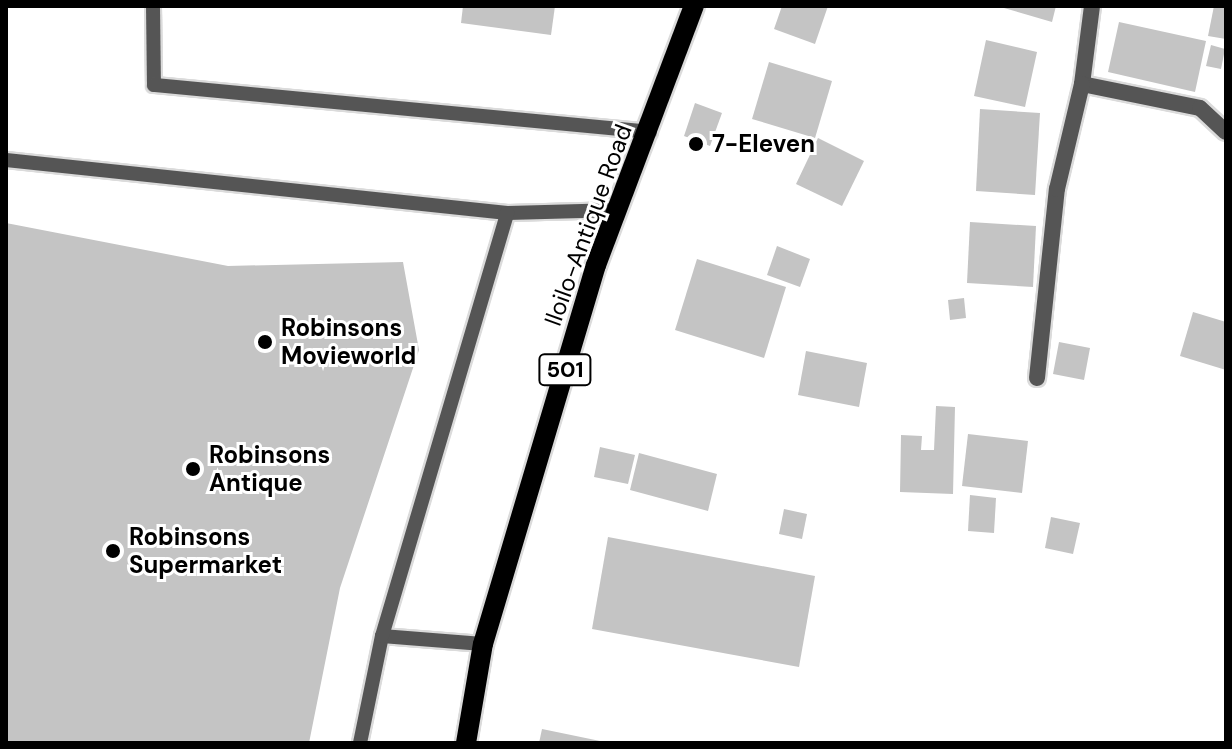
<!DOCTYPE html>
<style>
body{margin:0}
#map{position:relative;width:1232px;height:749px;overflow:hidden;background:#fff;font-family:"DM Sans",sans-serif}
div>[style]{position:absolute}
.building>*{inset:0;background:#c4c4c4}
.roads{filter:drop-shadow(2px 0 #dbdbdb) drop-shadow(-2px 0 #dbdbdb) drop-shadow(0 2px #dbdbdb) drop-shadow(0 -2px #dbdbdb)}
.lane>*{height:14px;margin:-7px;padding:0 7px;transform-origin:7px;border-radius:7px;background:#555}
.street>*{height:16px;margin:-8px;padding:0 8px;transform-origin:8px;border-radius:8px;background:#555}
.primary>*{height:20px;margin:-10px;padding:0 10px;transform-origin:10px;border-radius:10px;background:#000}
.dots>*{width:22px;height:22px;translate:-50% -50%;box-sizing:border-box;border:4px solid #fff;border-radius:50%}
span{translate:-50% -50%;white-space:nowrap;text-align:center;line-height:1.15;-webkit-text-stroke:6px #fff;paint-order:stroke}
.shield-label span{padding:2px 6px;background:#fff;border:2px solid;border-radius:6px;-webkit-text-stroke-width:0}
.shield-label{font-size:22px;color:#000;font-weight:700}
.poi-label{font-size:24px;color:#000;font-weight:700}
.left{translate:0 -50%;text-align:left}
.street-label{font-size:24px;color:#000}
.frame{position:absolute;inset:0;border:8px solid #000;pointer-events:none}
</style>
<div id="map">
<div class="building">
<div style="clip-path:polygon(463px 6px,555px 6px,551px 35px,461px 23px)"></div>
<div style="clip-path:polygon(782px 6px,828px 6px,815px 44px,774px 29px)"></div>
<div style="clip-path:polygon(997px 6px,1056px 6px,1052px 22px)"></div>
<div style="clip-path:polygon(1214px 6px,1226px 6px,1226px 39px,1208px 36px)"></div>
<div style="clip-path:polygon(1119px 22px,1206px 41px,1195px 92px,1108px 72px)"></div>
<div style="clip-path:polygon(986px 40px,1037px 52px,1025px 107px,974px 96px)"></div>
<div style="clip-path:polygon(1211px 45px,1225px 49px,1221px 69px,1206px 66px)"></div>
<div style="clip-path:polygon(769px 62px,832px 81px,815px 138px,752px 119px)"></div>
<div style="clip-path:polygon(695px 103px,722px 113px,710px 146px,684px 136px)"></div>
<div style="clip-path:polygon(980px 109px,1040px 113px,1035px 195px,976px 191px)"></div>
<div style="clip-path:polygon(818px 138px,864px 161px,842px 206px,796px 184px)"></div>
<div style="clip-path:polygon(970px 222px,1036px 226px,1033px 287px,967px 283px)"></div>
<div style="clip-path:polygon(6px 223px,228px 266px,403px 262px,419px 350px,340px 588px,309px 743px,6px 743px)"></div>
<div style="clip-path:polygon(777px 246px,810px 259px,800px 287px,767px 275px)"></div>
<div style="clip-path:polygon(697px 259px,786px 287px,764px 358px,675px 330px)"></div>
<div style="clip-path:polygon(964px 298px,966px 318px,950px 320px,948px 300px)"></div>
<div style="clip-path:polygon(1193px 312px,1226px 322px,1226px 370px,1180px 356px)"></div>
<div style="clip-path:polygon(1059px 342px,1090px 348px,1084px 380px,1053px 374px)"></div>
<div style="clip-path:polygon(806px 351px,867px 363px,859px 407px,798px 395px)"></div>
<div style="clip-path:polygon(936px 406px,955px 407px,953px 494px,900px 492px,901px 435px,922px 436px,921px 450px,934px 450px)"></div>
<div style="clip-path:polygon(968px 434px,1028px 441px,1022px 493px,962px 486px)"></div>
<div style="clip-path:polygon(600px 447px,635px 455px,628px 484px,594px 477px)"></div>
<div style="clip-path:polygon(639px 453px,717px 474px,708px 511px,630px 490px)"></div>
<div style="clip-path:polygon(970px 495px,996px 498px,994px 533px,968px 531px)"></div>
<div style="clip-path:polygon(784px 509px,807px 514px,802px 539px,779px 534px)"></div>
<div style="clip-path:polygon(1051px 517px,1080px 523px,1073px 554px,1045px 548px)"></div>
<div style="clip-path:polygon(608px 537px,815px 576px,799px 667px,592px 629px)"></div>
<div style="clip-path:polygon(542px 729px,605px 742px,604px 743px,539px 743px)"></div>
</div>
<div class="roads">
<div class="lane">
<div style="left:153px;top:6px;width:79px;rotate:89.3deg"></div>
<div style="left:154px;top:85px;width:498px;rotate:5.4deg"></div>
<div style="left:6px;top:160px;width:504px;rotate:6.04deg"></div>
<div style="left:507px;top:213px;width:112px;rotate:-1.5deg"></div>
<div style="left:382px;top:636px;width:101px;rotate:4.5deg"></div>
<div style="left:360px;top:743px;width:109px;rotate:-78.4deg"></div>
<div style="left:382px;top:636px;width:441px;rotate:-73.5deg"></div>
</div>
<div class="street">
<div style="left:1092px;top:6px;width:79px;rotate:97.3deg"></div>
<div style="left:1082px;top:84px;width:120px;rotate:11.5deg"></div>
<div style="left:1200px;top:108px;width:35px;rotate:43deg"></div>
<div style="left:1037px;top:378px;width:190px;rotate:-84deg"></div>
<div style="left:1057px;top:189px;width:108px;rotate:-76.6deg"></div>
</div>
<div class="primary">
<div style="left:466px;top:743px;width:100px;rotate:-80.3deg"></div>
<div style="left:483px;top:644px;width:395px;rotate:-73.4deg"></div>
<div style="left:596px;top:265px;width:277px;rotate:-69.3deg"></div>
</div>
</div>
<div class="dots">
<div style="left:696px;top:144px;background:#000"></div>
<div style="left:265px;top:342px;background:#000"></div>
<div style="left:193px;top:469px;background:#000"></div>
<div style="left:113px;top:551px;background:#000"></div>
</div>
<div class="shield-label">
<span style="left:565px;top:370px">501</span>
</div>
<div class="poi-label">
<span class="left" style="left:712px;top:144px">7-Eleven</span>
<span class="left" style="left:281px;top:342px">Robinsons<br>Movieworld</span>
<span class="left" style="left:209px;top:469px">Robinsons<br>Antique</span>
<span class="left" style="left:129px;top:551px">Robinsons<br>Supermarket</span>
</div>
<div class="street-label">
<span style="left:588px;top:225px;rotate:-70deg">Iloilo-Antique Road</span>
</div>
<div class="frame"></div>
</div>
